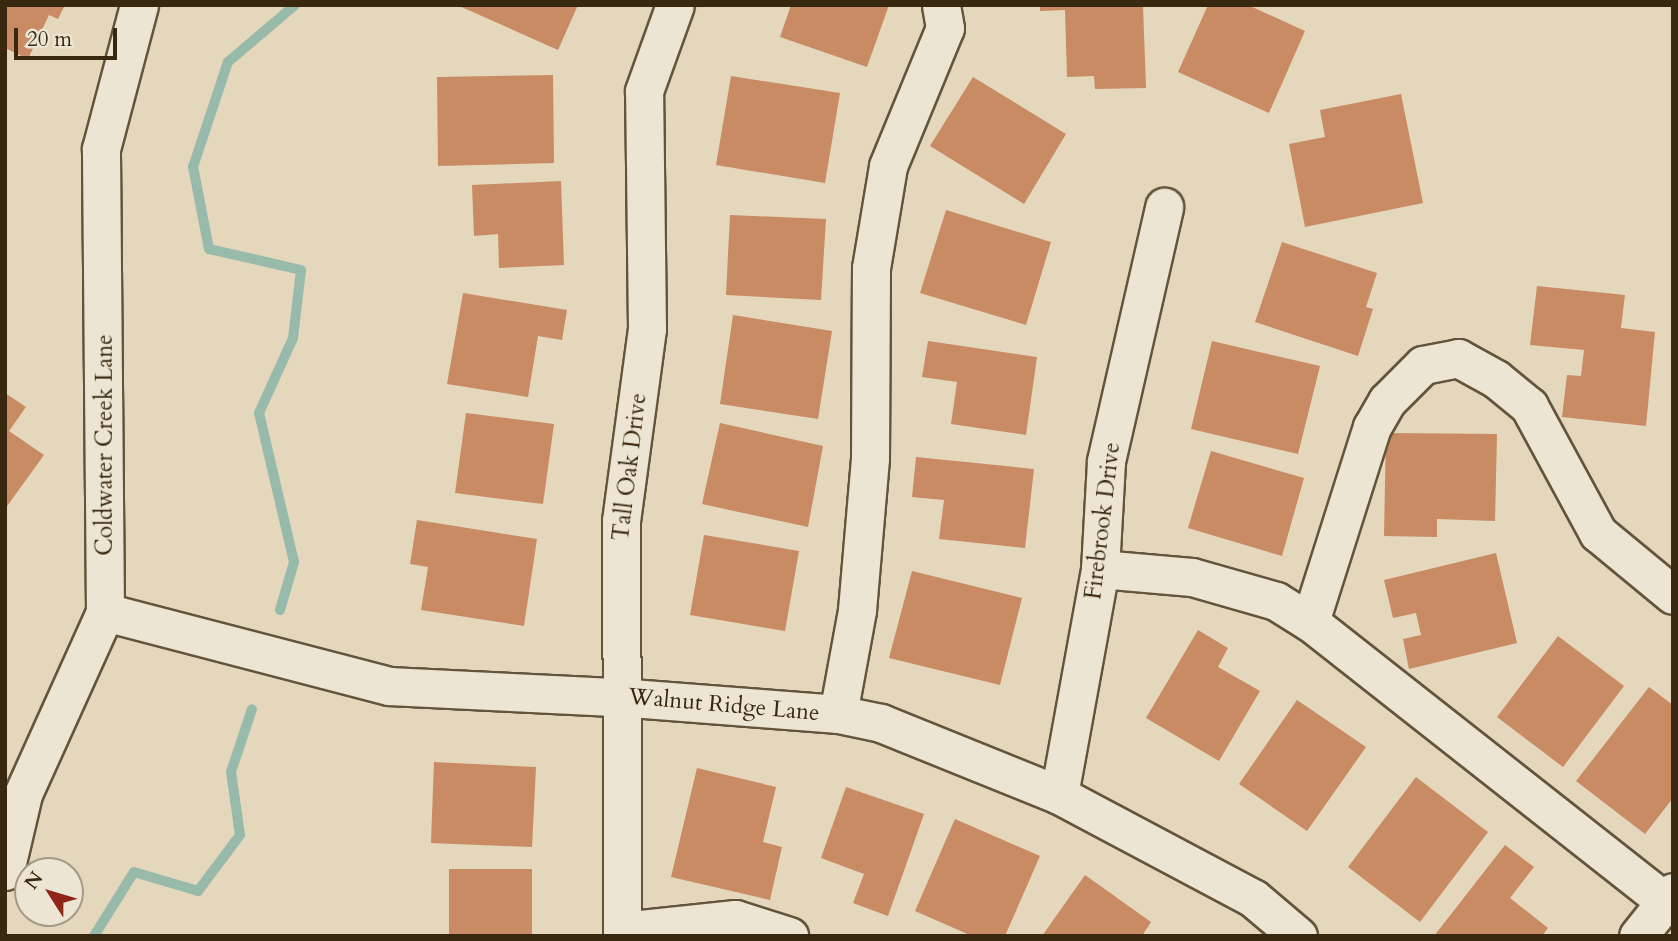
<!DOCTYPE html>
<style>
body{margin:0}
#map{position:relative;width:1678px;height:941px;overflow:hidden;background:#e4d7bc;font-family:Cardo,serif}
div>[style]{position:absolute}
.stream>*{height:10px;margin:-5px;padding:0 5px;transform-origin:5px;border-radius:5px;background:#97baaa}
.building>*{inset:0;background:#c88b63}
.roads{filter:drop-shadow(2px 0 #64543b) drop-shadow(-2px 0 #64543b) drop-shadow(0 2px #64543b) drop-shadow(0 -2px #64543b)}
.minor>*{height:37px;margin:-18.5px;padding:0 18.5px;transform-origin:18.5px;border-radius:18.5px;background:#ede5d3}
span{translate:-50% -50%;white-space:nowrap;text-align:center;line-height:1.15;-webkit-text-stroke:5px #ede5d3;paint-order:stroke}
.street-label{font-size:23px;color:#392810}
.frame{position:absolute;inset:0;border:7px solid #392810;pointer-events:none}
.north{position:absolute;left:14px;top:857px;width:70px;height:70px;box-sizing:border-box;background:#ede5d3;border:2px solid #a59985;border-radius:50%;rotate:307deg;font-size:19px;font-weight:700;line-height:28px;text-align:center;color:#392810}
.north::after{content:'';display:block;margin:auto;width:24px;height:32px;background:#8f2418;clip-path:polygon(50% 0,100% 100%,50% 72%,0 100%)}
.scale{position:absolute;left:14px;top:28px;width:103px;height:32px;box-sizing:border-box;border:4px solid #392810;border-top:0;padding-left:9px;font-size:21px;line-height:24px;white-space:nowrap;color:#392810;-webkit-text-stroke:5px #ede5d3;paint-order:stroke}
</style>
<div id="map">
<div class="stream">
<div style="left:280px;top:610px;width:50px;rotate:-73.7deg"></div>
<div style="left:294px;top:562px;width:153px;rotate:-103.2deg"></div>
<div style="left:259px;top:413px;width:82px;rotate:-65.6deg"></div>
<div style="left:293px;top:338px;width:68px;rotate:-83.3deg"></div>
<div style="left:301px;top:270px;width:94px;rotate:-167.1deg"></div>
<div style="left:209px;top:249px;width:84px;rotate:-101deg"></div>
<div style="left:193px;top:167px;width:111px;rotate:-71.6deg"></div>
<div style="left:228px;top:62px;width:88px;rotate:-40.4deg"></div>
<div style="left:94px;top:936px;width:75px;rotate:-58deg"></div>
<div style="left:134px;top:872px;width:67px;rotate:16.5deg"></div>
<div style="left:198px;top:891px;width:70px;rotate:-53.1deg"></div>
<div style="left:240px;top:835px;width:64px;rotate:-98.1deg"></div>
<div style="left:231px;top:772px;width:66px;rotate:-71.6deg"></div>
</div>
<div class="building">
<div style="clip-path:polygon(5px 5px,65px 5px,58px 19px,49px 15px,28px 59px,5px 48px)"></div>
<div style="clip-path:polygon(457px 5px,578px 5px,558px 50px)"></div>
<div style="clip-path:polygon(791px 5px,889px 5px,867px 67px,780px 37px)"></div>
<div style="clip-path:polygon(1040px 5px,1143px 5px,1146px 88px,1095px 89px,1094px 76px,1067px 77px,1065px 10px,1040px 11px)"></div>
<div style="clip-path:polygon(1208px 5px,1248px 5px,1305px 31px,1269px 113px,1178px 72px)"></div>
<div style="clip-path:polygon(553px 75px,554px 163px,438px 166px,437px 77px)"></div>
<div style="clip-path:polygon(731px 76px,840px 93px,825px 183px,716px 165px)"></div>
<div style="clip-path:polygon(973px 77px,1066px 134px,1024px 204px,930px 146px)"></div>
<div style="clip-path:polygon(1401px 94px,1423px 203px,1305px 227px,1289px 144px,1325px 137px,1320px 110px)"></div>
<div style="clip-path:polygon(561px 181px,564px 265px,499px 268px,498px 234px,474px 236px,472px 185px)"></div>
<div style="clip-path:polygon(946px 210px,1051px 242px,1026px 325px,920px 293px)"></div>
<div style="clip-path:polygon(730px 215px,826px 219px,821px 300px,726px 295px)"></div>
<div style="clip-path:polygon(1282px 242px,1377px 273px,1366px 307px,1373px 309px,1358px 356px,1255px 322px)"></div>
<div style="clip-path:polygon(1537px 286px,1625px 295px,1621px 328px,1655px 332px,1646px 426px,1562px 417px,1567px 375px,1581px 376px,1584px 350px,1530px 345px)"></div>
<div style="clip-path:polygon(463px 293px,567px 310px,562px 340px,538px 336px,528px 397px,447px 384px)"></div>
<div style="clip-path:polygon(733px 315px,832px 331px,818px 419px,720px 404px)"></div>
<div style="clip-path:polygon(928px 341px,1037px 357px,1026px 435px,951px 424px,957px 382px,922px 377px)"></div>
<div style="clip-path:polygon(1212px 341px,1320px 366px,1298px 454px,1191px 429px)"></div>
<div style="clip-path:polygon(5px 393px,26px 407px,9px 431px,44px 455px,5px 509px)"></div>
<div style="clip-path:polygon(466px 413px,554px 424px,543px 504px,455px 493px)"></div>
<div style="clip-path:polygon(720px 423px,823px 446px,808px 527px,702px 504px)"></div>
<div style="clip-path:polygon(1386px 433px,1497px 434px,1495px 521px,1437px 519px,1437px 537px,1384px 536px)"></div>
<div style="clip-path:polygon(1211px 451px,1304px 478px,1282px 556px,1188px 528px)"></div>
<div style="clip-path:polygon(916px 457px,1034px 469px,1025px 548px,939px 539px,944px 500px,912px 497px)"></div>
<div style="clip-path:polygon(417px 520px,537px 539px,524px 626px,421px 610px,428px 567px,410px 564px)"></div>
<div style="clip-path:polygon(704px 535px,799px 551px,785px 631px,690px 615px)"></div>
<div style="clip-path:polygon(1496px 553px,1517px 643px,1409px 669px,1403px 639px,1421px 635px,1416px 613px,1393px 618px,1384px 580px)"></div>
<div style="clip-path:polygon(912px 571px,1022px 598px,1000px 685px,889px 658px)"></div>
<div style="clip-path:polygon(1198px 630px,1228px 648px,1218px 667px,1260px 691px,1219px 761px,1146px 718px)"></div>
<div style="clip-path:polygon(1558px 636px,1624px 686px,1563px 767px,1497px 717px)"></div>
<div style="clip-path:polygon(1649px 687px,1673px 705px,1673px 798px,1645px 834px,1576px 781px)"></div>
<div style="clip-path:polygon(1297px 700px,1366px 747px,1307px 831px,1239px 784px)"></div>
<div style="clip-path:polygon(434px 762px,536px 767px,532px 847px,431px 843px)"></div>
<div style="clip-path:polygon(697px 768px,776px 787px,763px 842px,782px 847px,770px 900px,671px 877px)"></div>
<div style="clip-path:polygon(1416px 777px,1488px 832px,1420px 922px,1348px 867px)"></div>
<div style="clip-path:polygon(846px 787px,924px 814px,888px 916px,853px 903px,864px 874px,821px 858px)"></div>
<div style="clip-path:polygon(955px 819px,1040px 856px,1005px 936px,972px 936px,915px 911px)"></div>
<div style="clip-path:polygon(1505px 845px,1534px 867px,1510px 898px,1548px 928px,1542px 936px,1434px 936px)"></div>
<div style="clip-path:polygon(449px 869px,532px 869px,532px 936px,449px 936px)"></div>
<div style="clip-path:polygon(1085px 875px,1151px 922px,1142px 936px,1042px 936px)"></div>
</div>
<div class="roads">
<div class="minor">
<div style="left:1100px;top:569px;width:92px;rotate:5deg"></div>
<div style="left:1192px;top:577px;width:87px;rotate:15.9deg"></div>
<div style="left:1276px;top:601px;width:40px;rotate:32deg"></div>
<div style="left:1310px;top:622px;width:452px;rotate:38.2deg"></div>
<div style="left:105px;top:612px;width:293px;rotate:14.6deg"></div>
<div style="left:389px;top:686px;width:229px;rotate:2.8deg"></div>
<div style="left:618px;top:697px;width:221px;rotate:4.4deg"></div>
<div style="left:838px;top:714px;width:44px;rotate:11.8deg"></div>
<div style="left:881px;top:723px;width:192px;rotate:22deg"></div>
<div style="left:1059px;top:795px;width:220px;rotate:28deg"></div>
<div style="left:1253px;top:898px;width:59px;rotate:40.2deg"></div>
<div style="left:1310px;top:622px;width:205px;rotate:-72.4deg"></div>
<div style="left:1372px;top:427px;width:30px;rotate:-60deg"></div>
<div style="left:1387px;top:401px;width:51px;rotate:-45deg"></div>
<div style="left:1423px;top:365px;width:36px;rotate:-11deg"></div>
<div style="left:1458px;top:358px;width:43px;rotate:28.9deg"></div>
<div style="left:1496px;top:379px;width:43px;rotate:39.3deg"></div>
<div style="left:1529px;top:406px;width:145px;rotate:61.5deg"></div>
<div style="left:1598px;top:533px;width:97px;rotate:39.6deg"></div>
<div style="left:838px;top:714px;width:106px;rotate:-79.6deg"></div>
<div style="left:857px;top:610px;width:153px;rotate:-85.1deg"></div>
<div style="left:870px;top:458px;width:190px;rotate:-89.7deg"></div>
<div style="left:871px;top:268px;width:103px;rotate:-80.5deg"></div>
<div style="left:888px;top:166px;width:149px;rotate:-67.6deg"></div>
<div style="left:945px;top:28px;width:23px;rotate:-100deg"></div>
<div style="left:1059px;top:795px;width:230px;rotate:-79.7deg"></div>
<div style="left:1100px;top:569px;width:108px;rotate:-86.8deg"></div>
<div style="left:1106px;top:461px;width:261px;rotate:-77.1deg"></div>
<div style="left:5px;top:871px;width:79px;rotate:-76.8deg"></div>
<div style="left:23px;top:794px;width:200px;rotate:-65.7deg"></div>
<div style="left:105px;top:612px;width:463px;rotate:-90.5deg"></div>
<div style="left:101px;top:149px;width:149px;rotate:-75.2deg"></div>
<div style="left:622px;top:931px;width:114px;rotate:-6.1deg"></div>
<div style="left:735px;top:919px;width:57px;rotate:17.5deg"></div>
<div style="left:622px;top:936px;width:415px;rotate:-90.1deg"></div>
<div style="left:621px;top:521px;width:194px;rotate:-82.3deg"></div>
<div style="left:647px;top:329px;width:238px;rotate:-90.7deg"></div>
<div style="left:644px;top:91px;width:91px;rotate:-70.2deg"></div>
<div style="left:1638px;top:936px;width:56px;rotate:-51.5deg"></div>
</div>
</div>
<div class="street-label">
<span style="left:105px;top:445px;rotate:-90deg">Coldwater Creek Lane</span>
<span style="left:630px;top:467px;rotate:-83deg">Tall Oak Drive</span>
<span style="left:1103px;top:521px;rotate:-83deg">Firebrook Drive</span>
<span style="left:724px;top:705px;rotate:5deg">Walnut Ridge Lane</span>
</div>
<div class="frame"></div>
<div class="north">N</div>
<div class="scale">20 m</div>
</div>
